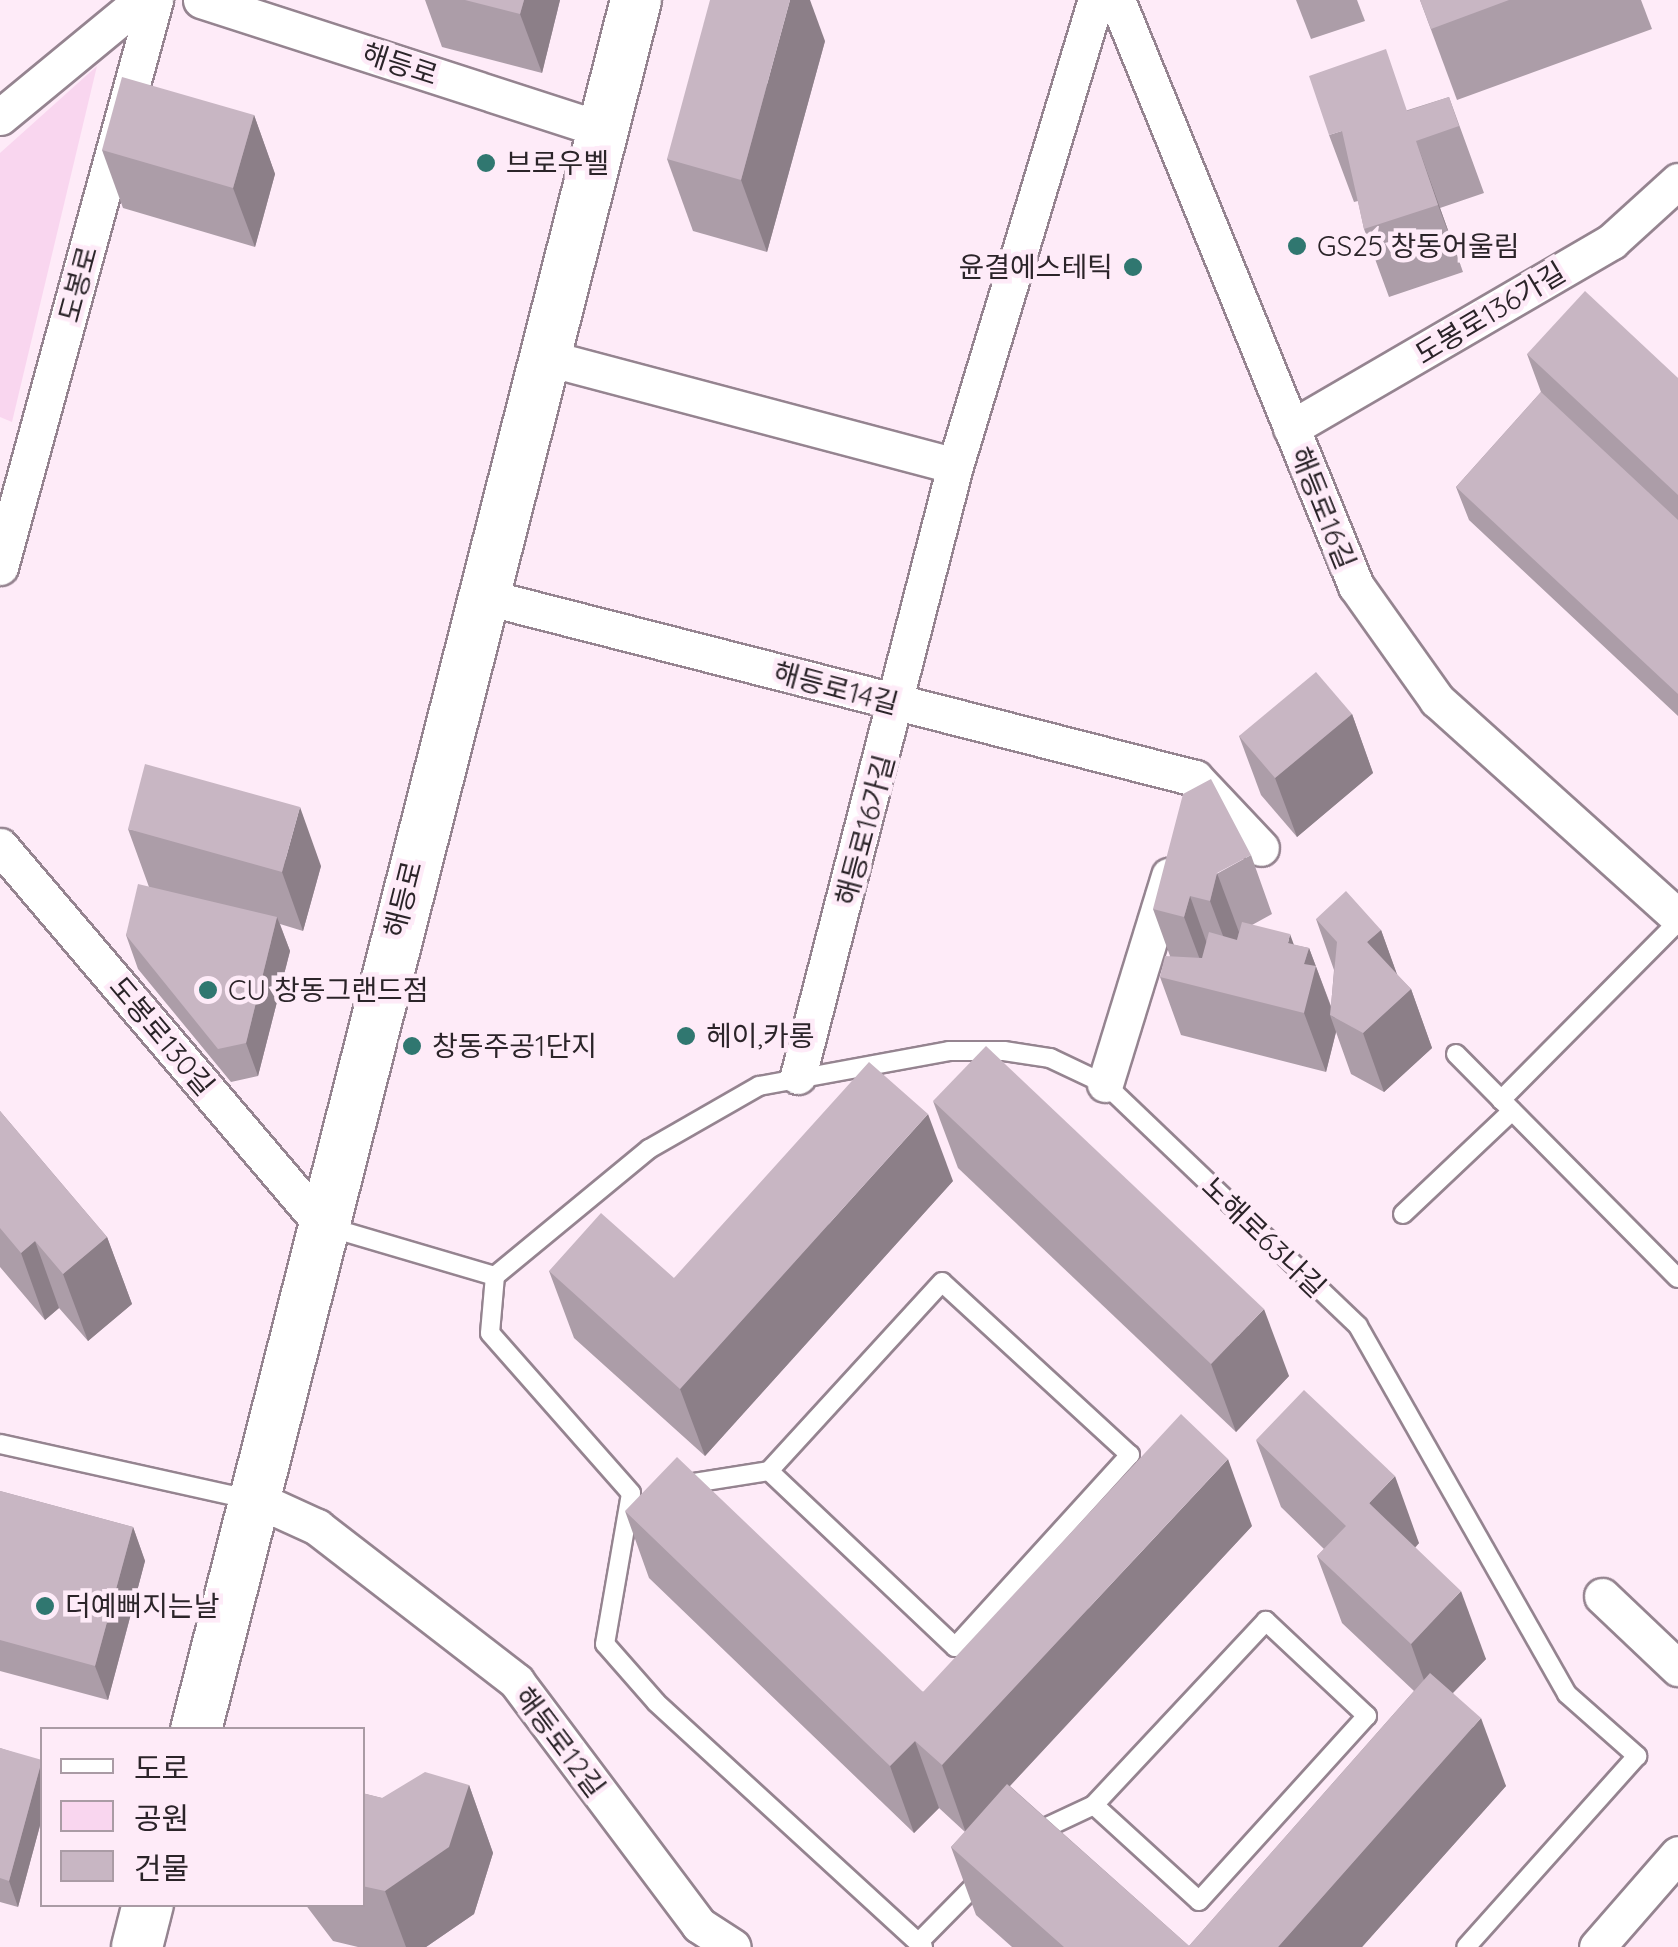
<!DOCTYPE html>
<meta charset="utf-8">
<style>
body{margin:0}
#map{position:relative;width:1678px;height:1947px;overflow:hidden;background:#feebf8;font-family:Quicksand,"Noto Sans KR",sans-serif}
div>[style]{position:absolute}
.green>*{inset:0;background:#f9d6ef}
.roads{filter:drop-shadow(2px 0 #958490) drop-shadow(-2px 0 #958490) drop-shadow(0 2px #958490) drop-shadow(0 -2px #958490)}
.service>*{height:18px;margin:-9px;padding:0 9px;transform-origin:9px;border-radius:9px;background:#fff}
.minor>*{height:35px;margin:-17.5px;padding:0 17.5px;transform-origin:17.5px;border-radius:17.5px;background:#fff}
.secondary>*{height:50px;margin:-25px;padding:0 25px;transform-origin:25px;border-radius:25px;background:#fff}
.wall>*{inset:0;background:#ac9da8}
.shaded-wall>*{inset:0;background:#8c7f88}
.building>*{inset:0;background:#c8b6c3}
.dots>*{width:28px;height:28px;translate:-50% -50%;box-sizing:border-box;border:5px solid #feebf8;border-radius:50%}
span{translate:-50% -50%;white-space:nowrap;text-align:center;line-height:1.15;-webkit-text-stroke:9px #feebf8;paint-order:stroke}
.street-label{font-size:28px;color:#2b2429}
.poi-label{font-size:28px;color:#2b2429}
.left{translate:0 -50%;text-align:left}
.right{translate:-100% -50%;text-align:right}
.legend{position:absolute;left:40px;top:1727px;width:325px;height:180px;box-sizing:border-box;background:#feebf8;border:2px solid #aa9ba5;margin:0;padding:12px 18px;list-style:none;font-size:30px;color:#2b2429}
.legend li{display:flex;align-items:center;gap:20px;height:50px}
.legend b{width:50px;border:2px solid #aa9ba5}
</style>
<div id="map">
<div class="green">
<div style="clip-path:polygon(97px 66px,12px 422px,0 417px,0 153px)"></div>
</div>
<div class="roads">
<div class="service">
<div style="left:1456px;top:1054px;width:315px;rotate:45.3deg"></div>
<div style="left:1501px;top:1100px;width:251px;rotate:-45.2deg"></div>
<div style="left:1403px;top:1214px;width:150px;rotate:-43.4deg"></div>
<div style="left:328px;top:1227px;width:174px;rotate:16.4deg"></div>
<div style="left:0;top:1444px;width:255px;rotate:12.5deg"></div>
<div style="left:681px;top:1485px;width:89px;rotate:-9deg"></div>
<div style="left:769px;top:1471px;width:256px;rotate:43.4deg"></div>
<div style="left:955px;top:1647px;width:260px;rotate:-47.7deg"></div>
<div style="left:1130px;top:1455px;width:255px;rotate:-137.4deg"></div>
<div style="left:942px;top:1282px;width:256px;rotate:132.5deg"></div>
<div style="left:1030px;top:1835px;width:71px;rotate:-25.1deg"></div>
<div style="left:1094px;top:1805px;width:142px;rotate:42.4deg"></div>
<div style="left:1199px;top:1901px;width:250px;rotate:-47.8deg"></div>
<div style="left:1367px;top:1716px;width:139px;rotate:-136.8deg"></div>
<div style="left:1266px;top:1621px;width:252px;rotate:133.1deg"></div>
<div style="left:918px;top:1943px;width:95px;rotate:-45.4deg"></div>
<div style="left:923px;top:1947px;width:362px;rotate:-137.5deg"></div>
<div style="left:656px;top:1702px;width:77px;rotate:-131.3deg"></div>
<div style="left:605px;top:1644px;width:153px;rotate:-80.2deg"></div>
<div style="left:631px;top:1493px;width:213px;rotate:-131.4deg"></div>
<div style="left:490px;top:1333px;width:57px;rotate:-85deg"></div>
<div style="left:495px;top:1276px;width:200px;rotate:-39.5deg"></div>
<div style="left:649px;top:1149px;width:127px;rotate:-29.8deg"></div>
<div style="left:759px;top:1086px;width:193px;rotate:-10.4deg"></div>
<div style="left:949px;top:1051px;width:55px"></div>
<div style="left:1004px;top:1051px;width:47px;rotate:8.7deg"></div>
<div style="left:1050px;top:1058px;width:61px;rotate:25.3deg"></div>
<div style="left:1105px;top:1084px;width:350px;rotate:43.7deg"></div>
<div style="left:1358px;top:1326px;width:423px;rotate:60.4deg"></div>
<div style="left:1567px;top:1694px;width:94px;rotate:41.5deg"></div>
<div style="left:1637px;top:1756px;width:256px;rotate:131.8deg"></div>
</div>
<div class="minor">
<div style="left:201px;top:0;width:419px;rotate:17.9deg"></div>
<div style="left:1117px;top:0;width:633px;rotate:67.81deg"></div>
<div style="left:1356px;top:586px;width:140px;rotate:54.6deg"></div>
<div style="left:1437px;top:700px;width:324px;rotate:42deg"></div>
<div style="left:0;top:117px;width:184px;rotate:-39.5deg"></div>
<div style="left:540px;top:356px;width:429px;rotate:14.8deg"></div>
<div style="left:1291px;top:428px;width:371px;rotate:-30.2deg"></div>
<div style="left:1612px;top:241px;width:89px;rotate:-42.3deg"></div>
<div style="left:0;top:567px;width:588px;rotate:-74.71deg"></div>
<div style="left:478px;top:595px;width:740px;rotate:14.32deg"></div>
<div style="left:1195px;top:778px;width:96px;rotate:46.7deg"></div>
<div style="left:0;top:846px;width:499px;rotate:49.6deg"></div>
<div style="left:798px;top:1076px;width:630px;rotate:-75.57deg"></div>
<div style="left:955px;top:466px;width:487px;rotate:-73.2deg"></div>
<div style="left:1105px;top:1084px;width:218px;rotate:-72.9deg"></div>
<div style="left:260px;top:1501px;width:63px;rotate:24.5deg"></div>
<div style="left:317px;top:1527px;width:252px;rotate:37.7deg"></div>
<div style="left:516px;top:1681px;width:305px;rotate:53.1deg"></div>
<div style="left:699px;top:1925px;width:40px;rotate:32.9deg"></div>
<div style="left:1602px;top:1596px;width:105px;rotate:43.5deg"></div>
<div style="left:1597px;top:1947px;width:123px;rotate:-48.9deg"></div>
</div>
<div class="secondary">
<div style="left:196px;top:1730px;width:1785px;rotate:-75.73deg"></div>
<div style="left:137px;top:1947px;width:44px;rotate:-75.7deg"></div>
</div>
</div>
<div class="wall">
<div style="clip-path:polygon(425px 0,560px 0,542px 73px,442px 47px)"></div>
<div style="clip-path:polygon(1296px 0,1357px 0,1365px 21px,1311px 39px)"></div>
<div style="clip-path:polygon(1420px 0,1641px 0,1652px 29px,1457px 100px)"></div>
<div style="clip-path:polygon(825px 41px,767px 252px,693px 231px,667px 159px)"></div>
<div style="clip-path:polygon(1449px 97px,1484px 193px,1440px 208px,1463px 272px,1389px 297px,1364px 229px,1358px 201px,1354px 202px,1329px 135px)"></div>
<div style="clip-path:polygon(254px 115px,275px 174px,255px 247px,123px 208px,102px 150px)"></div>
<div style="clip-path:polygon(1527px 354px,1678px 378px,1678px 716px,1469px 520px,1456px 487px,1541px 392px)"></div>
<div style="clip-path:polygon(1352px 714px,1373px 773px,1297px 837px,1261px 795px,1239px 736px)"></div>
<div style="clip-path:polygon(128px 829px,321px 866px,303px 931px,280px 924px,290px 951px,258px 1076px,231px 1082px,138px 969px,126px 935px,149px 887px)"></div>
<div style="clip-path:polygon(1251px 855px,1272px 914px,1252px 925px,1294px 945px,1309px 948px,1331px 1006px,1334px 970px,1316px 919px,1381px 930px,1397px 975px,1411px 989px,1432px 1048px,1384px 1092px,1351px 1074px,1336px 1032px,1326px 1072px,1181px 1035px,1160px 977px,1170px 956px,1153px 909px)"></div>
<div style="clip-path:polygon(933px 1101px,1289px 1376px,1236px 1432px,958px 1168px)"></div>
<div style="clip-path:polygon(0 1111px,107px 1237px,132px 1304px,88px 1341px,59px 1308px,45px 1320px,0 1267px)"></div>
<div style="clip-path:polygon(953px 1181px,705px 1456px,574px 1338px,549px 1271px,674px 1278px)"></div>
<div style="clip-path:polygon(1256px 1440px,1419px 1543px,1415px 1548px,1486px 1659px,1453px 1693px,1506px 1786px,1362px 1947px,1012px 1947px,976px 1915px,951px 1847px,965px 1832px,939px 1808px,914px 1833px,649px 1578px,625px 1511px,923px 1692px,1252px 1526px,1010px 1786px,1189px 1946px,1414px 1691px,1342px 1623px,1317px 1556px,1324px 1549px,1281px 1507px)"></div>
<div style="clip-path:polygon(0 1491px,133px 1527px,145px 1561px,108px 1700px,0 1671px)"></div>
<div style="clip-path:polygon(0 1748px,42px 1762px,42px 1818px,18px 1907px,0 1902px)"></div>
<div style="clip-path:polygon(469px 1785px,493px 1853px,474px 1914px,426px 1947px,358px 1947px,333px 1941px,305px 1904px,362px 1904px,362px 1793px,382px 1798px)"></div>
</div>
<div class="shaded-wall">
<div style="clip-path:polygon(524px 0,560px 0,542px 73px,520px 14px)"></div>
<div style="clip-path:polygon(790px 0,810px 0,825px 41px,767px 252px,741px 180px)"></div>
<div style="clip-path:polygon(254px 115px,275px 174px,255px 247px,233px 188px)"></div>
<div style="clip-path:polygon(1416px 141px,1440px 208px,1463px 272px,1438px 205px)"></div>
<div style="clip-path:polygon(1352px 714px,1373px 773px,1297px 837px,1275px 778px)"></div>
<div style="clip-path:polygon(300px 807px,321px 866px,303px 931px,282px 872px)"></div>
<div style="clip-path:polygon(1217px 873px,1239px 932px,1232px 960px,1210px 901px)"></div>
<div style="clip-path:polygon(1190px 896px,1211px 955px,1206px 976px,1184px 917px)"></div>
<div style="clip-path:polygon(277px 917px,290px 951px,258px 1076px,246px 1043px)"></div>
<div style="clip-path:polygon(1381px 930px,1402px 988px,1367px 942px)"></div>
<div style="clip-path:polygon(1290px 934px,1310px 989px,1304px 964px,1309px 948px,1335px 1018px,1330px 1015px,1336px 1032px,1326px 1072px,1304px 1013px,1288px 943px)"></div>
<div style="clip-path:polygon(1411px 989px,1432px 1048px,1384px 1092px,1363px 1033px)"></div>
<div style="clip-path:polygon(928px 1114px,953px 1181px,705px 1456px,680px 1389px)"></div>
<div style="clip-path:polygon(107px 1237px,132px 1304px,88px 1341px,63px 1274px)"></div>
<div style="clip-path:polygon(35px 1241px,59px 1308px,45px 1320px,21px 1253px)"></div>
<div style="clip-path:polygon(1264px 1309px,1289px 1376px,1236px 1432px,1211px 1364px)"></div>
<div style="clip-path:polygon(1228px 1459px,1252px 1526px,966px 1833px,942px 1765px)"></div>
<div style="clip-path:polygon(1395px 1476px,1419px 1543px,1393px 1570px,1369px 1503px)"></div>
<div style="clip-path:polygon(133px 1527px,145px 1561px,108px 1700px,95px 1666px)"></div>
<div style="clip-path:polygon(1461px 1591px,1486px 1659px,1435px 1711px,1411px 1644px)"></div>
<div style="clip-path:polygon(1481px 1718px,1506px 1786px,1362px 1947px,1278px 1947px)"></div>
<div style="clip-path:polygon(915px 1741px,939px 1808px,914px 1833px,890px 1766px)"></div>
<div style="clip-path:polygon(42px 1760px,42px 1818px,18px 1907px,9px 1881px)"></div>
<div style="clip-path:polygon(469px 1785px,493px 1853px,474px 1914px,426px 1947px,406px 1947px,385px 1891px)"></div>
</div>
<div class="building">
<div style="clip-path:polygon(465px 0,524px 0,520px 14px)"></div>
<div style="clip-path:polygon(710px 0,790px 0,741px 180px,667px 159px)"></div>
<div style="clip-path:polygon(1420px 0,1509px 0,1431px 29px)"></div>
<div style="clip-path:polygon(1386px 49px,1407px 111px,1449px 97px,1459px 126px,1416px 141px,1438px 205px,1364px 229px,1342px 131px,1329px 135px,1309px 76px)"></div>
<div style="clip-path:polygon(122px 77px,254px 115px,233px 188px,102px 150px)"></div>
<div style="clip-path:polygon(1585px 291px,1678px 378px,1678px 495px,1527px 354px)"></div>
<div style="clip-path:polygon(1541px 392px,1678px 520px,1678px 694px,1456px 487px)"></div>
<div style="clip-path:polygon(1316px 672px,1352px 714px,1275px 778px,1239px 736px)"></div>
<div style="clip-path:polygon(145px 764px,300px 807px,282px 872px,128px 829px)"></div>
<div style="clip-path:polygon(1211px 779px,1251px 855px,1217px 873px,1210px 901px,1190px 896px,1184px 917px,1153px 909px,1183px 794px)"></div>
<div style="clip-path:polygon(138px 884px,277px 917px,246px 1043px,218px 1049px,126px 935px)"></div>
<div style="clip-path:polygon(1346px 891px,1381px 930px,1367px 942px,1411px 989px,1363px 1033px,1330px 1015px,1337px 942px,1316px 919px)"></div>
<div style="clip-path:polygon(1242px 922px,1290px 934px,1288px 943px,1309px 948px,1304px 964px,1316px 966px,1304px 1013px,1160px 977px,1165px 956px,1202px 958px,1209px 932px,1237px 940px)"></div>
<div style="clip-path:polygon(986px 1046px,1264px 1309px,1211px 1364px,933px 1101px)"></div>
<div style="clip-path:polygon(869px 1062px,928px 1114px,680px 1389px,549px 1271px,601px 1213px,674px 1278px)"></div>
<div style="clip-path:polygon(0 1111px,107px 1237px,63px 1274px,35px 1241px,21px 1253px,0 1228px)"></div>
<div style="clip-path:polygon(1304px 1390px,1395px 1476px,1369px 1503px,1461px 1591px,1411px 1644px,1317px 1556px,1346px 1526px,1256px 1440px)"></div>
<div style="clip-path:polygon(1181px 1414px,1228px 1459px,942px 1765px,915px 1741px,890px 1766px,625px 1511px,677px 1457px,923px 1692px)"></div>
<div style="clip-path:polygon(0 1491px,133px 1527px,95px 1666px,0 1640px)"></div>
<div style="clip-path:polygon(1430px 1673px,1481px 1718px,1278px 1947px,1064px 1947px,951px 1847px,1007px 1784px,1189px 1946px)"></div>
<div style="clip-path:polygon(0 1748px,42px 1760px,9px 1881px,0 1878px)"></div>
<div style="clip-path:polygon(425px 1772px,469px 1785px,449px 1847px,385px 1891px,362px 1886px,362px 1793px,382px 1798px)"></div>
</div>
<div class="dots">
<div style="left:486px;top:163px;background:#307770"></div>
<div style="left:1297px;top:246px;background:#307770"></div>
<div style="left:1133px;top:267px;background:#307770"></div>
<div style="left:208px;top:990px;background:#307770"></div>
<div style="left:686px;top:1036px;background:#307770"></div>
<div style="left:412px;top:1046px;background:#307770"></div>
<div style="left:45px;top:1606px;background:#307770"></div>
</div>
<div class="street-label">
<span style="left:400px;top:64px;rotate:18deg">해등로</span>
<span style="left:78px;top:284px;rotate:-75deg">도봉로</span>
<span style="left:1490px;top:313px;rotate:-31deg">도봉로136가길</span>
<span style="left:1323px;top:508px;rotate:68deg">해등로16길</span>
<span style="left:836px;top:688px;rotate:15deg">해등로14길</span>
<span style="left:865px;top:830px;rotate:-75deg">해등로16가길</span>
<span style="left:403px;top:899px;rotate:-76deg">해등로</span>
<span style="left:162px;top:1036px;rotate:50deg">도봉로130길</span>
<span style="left:1264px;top:1237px;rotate:44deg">노해로63나길</span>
<span style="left:560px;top:1742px;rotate:53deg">해등로12길</span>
</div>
<div class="poi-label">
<span class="left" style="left:506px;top:163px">브로우벨</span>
<span class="left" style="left:1317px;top:246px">GS25 창동어울림</span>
<span class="right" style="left:1113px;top:267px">윤결에스테틱</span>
<span class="left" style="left:228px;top:990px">CU 창동그랜드점</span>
<span class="left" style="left:706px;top:1036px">헤이,카롱</span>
<span class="left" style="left:432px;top:1046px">창동주공1단지</span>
<span class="left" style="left:65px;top:1606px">더예뻐지는날</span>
</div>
<ul class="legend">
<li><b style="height:12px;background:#fff"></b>도로</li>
<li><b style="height:28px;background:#f9d6ef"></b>공원</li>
<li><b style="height:28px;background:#c8b6c3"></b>건물</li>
</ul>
</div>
